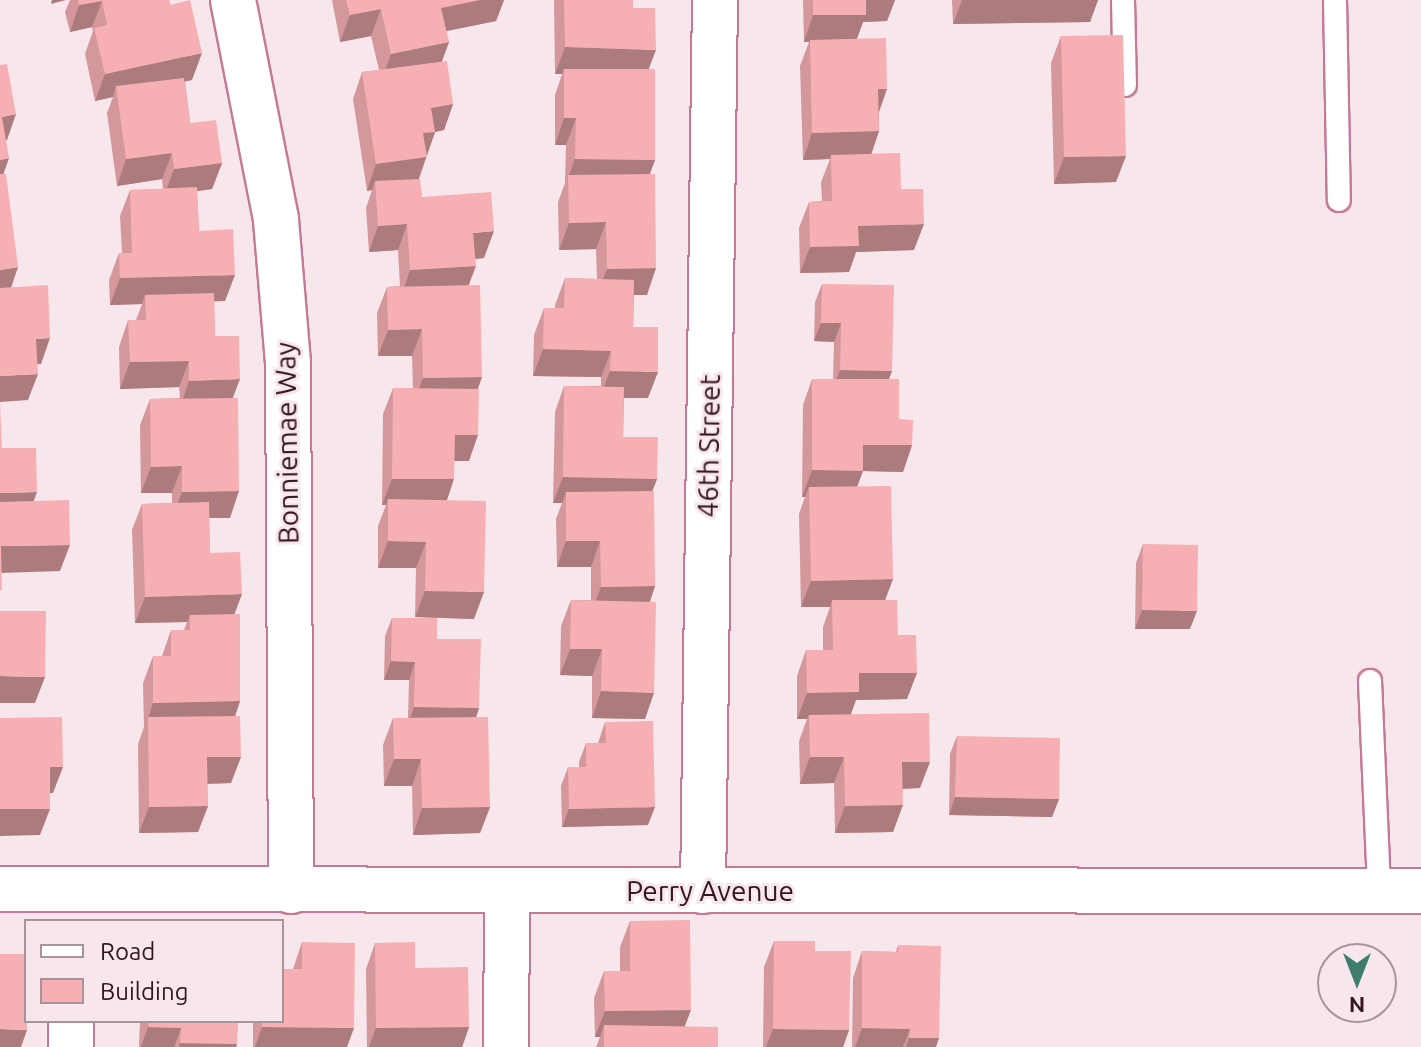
<!DOCTYPE html>
<style>
body{margin:0}
#map{position:relative;width:1421px;height:1047px;overflow:hidden;background:#f7e6eb;font-family:Ubuntu,sans-serif}
div>[style]{position:absolute}
.roads{filter:drop-shadow(2px 0 #c67997) drop-shadow(-2px 0 #c67997) drop-shadow(0 2px #c67997) drop-shadow(0 -2px #c67997)}
.lane>*{height:22px;margin:-11px;padding:0 11px;transform-origin:11px;border-radius:11px;background:#fff}
.street>*{height:44px;margin:-22px;padding:0 22px;transform-origin:22px;border-radius:22px;background:#fff}
.wall>*{inset:0;background:#d4979b}
.shaded-wall>*{inset:0;background:#ac7b7e}
.building>*{inset:0;background:#f6b0b4}
span{translate:-50% -50%;white-space:nowrap;text-align:center;line-height:1.15;-webkit-text-stroke:6px #f7e6eb;paint-order:stroke}
.street-label{font-size:28px;color:#341622}
.legend{position:absolute;left:24px;top:919px;width:260px;height:104px;box-sizing:border-box;background:#f7e6eb;border:2px solid #a9939b;margin:0;padding:10px 14px;list-style:none;font-size:24px;color:#341622}
.legend li{display:flex;align-items:center;gap:16px;height:40px}
.legend b{width:40px;border:2px solid #a9939b}
.north{position:absolute;left:1317px;top:943px;width:80px;height:80px;box-sizing:border-box;background:#f7e6eb;border:2px solid #a9939b;border-radius:50%;rotate:180deg;font-size:22px;font-weight:700;line-height:32px;text-align:center;color:#341622}
.north::after{content:'';display:block;margin:auto;width:28px;height:36px;background:#3c7d6d;clip-path:polygon(50% 0,100% 100%,50% 72%,0 100%)}
</style>
<div id="map">
<div class="roads">
<div class="lane">
<div style="left:1123px;top:0;width:85px;rotate:88.7deg"></div>
<div style="left:1335px;top:0;width:200px;rotate:88.9deg"></div>
<div style="left:1370px;top:681px;width:210px;rotate:87.5deg"></div>
</div>
<div class="street">
<div style="left:233px;top:0;width:224px;rotate:78.9deg"></div>
<div style="left:276px;top:220px;width:144px;rotate:85.2deg"></div>
<div style="left:288px;top:363px;width:528px;rotate:89.67deg"></div>
<div style="left:0;top:889px;width:1421px;rotate:0.08deg"></div>
<div style="left:703px;top:891px;width:891px;rotate:-89.23deg"></div>
<div style="left:71px;top:1047px;width:26px;rotate:-90deg"></div>
<div style="left:506px;top:1047px;width:155px;rotate:-89.6deg"></div>
</div>
</div>
<div class="wall">
<div style="clip-path:polygon(70px 0,169px 0,192px 80px,185px 81px,190px 123px,222px 163px,212px 189px,197px 191px,199px 231px,225px 301px,214px 301px,215px 336px,233px 398px,230px 518px,209px 518px,210px 553px,234px 614px,240px 701px,235px 716px,231px 783px,207px 784px,208px 806px,198px 832px,139px 833px,138px 744px,144px 727px,143px 683px,153px 656px,162px 656px,171px 630px,184px 630px,187px 622px,135px 623px,132px 530px,142px 504px,172px 503px,172px 493px,141px 493px,140px 425px,150px 399px,180px 398px,179px 387px,120px 389px,119px 347px,128px 320px,136px 320px,142px 304px,110px 305px,109px 280px,119px 253px,122px 253px,120px 216px,130px 190px,163px 189px,162px 179px,117px 186px,107px 113px,113px 97px,95px 101px,85px 54px,93px 31px,92px 27px,70px 32px,65px 12px)"></div>
<div style="clip-path:polygon(332px 0,504px 0,496px 21px,446px 31px,449px 42px,442px 61px,453px 104px,444px 130px,435px 132px,419px 179px,422px 197px,484px 258px,475px 259px,469px 285px,478px 389px,469px 461px,454px 461px,446px 500px,474px 619px,415px 617px,416px 568px,378px 568px,378px 526px,386px 505px,382px 505px,383px 414px,393px 388px,413px 388px,412px 356px,378px 356px,377px 313px,387px 287px,400px 286px,398px 250px,369px 252px,366px 208px,372px 190px,367px 191px,353px 99px,362px 72px,379px 70px,371px 36px,340px 42px)"></div>
<div style="clip-path:polygon(554px 0,633px 0,633px 8px,649px 69px,655px 160px,650px 174px,647px 295px,634px 295px,633px 327px,648px 398px,624px 398px,623px 437px,657px 479px,652px 491px,655px 586px,650px 602px,645px 719px,592px 718px,592px 676px,560px 675px,561px 626px,571px 600px,591px 600px,591px 567px,557px 567px,556px 519px,562px 503px,553px 503px,555px 412px,564px 386px,601px 386px,601px 377px,533px 376px,534px 335px,544px 308px,555px 308px,555px 305px,565px 278px,597px 279px,596px 249px,559px 250px,558px 202px,565px 183px,566px 145px,555px 145px,555px 95px,562px 74px,555px 74px)"></div>
<div style="clip-path:polygon(803px 0,895px 0,887px 21px,863px 22px,857px 39px,879px 112px,879px 131px,871px 154px,901px 189px,914px 250px,856px 252px,849px 272px,800px 273px,799px 228px,809px 202px,822px 201px,821px 182px,830px 159px,803px 160px,800px 66px,809px 42px,804px 42px)"></div>
<div style="clip-path:polygon(952px 0,1098px 0,1090px 22px,953px 24px)"></div>
<div style="clip-path:polygon(1061px 36px,1116px 182px,1054px 184px,1051px 63px)"></div>
<div style="clip-path:polygon(822px 284px,889px 379px,899px 419px,912px 445px,903px 472px,863px 471px,857px 486px,885px 600px,898px 635px,907px 699px,856px 700px,851px 714px,920px 788px,903px 789px,893px 832px,835px 833px,834px 783px,800px 784px,799px 741px,807px 719px,797px 719px,797px 676px,806px 650px,823px 650px,823px 627px,830px 607px,801px 607px,799px 514px,805px 497px,802px 497px,803px 405px,812px 379px,833px 379px,834px 342px,814px 341px,815px 302px)"></div>
<div style="clip-path:polygon(1143px 544px,1190px 629px,1135px 629px,1136px 563px)"></div>
<div style="clip-path:polygon(392px 618px,437px 639px,479px 708px,476px 717px,490px 807px,480px 833px,413px 835px,412px 786px,384px 786px,383px 745px,393px 718px,408px 718px,409px 680px,384px 680px,385px 636px)"></div>
<div style="clip-path:polygon(605px 722px,648px 825px,562px 827px,561px 786px,568px 767px,579px 767px,579px 762px,586px 743px,598px 743px)"></div>
<div style="clip-path:polygon(957px 736px,1059px 799px,1052px 817px,949px 815px,950px 754px)"></div>
<div style="clip-path:polygon(630px 921px,685px 1026px,718px 1047px,596px 1047px,600px 1037px,595px 1037px,594px 998px,604px 971px,620px 971px,620px 947px)"></div>
<div style="clip-path:polygon(774px 941px,815px 951px,849px 1030px,843px 1047px,763px 1047px,764px 967px)"></div>
<div style="clip-path:polygon(302px 942px,347px 1047px,253px 1047px,253px 1021px,282px 1021px,293px 969px)"></div>
<div style="clip-path:polygon(375px 943px,415px 968px,469px 1027px,462px 1047px,367px 1047px,366px 969px)"></div>
<div style="clip-path:polygon(898px 945px,936px 1047px,852px 1047px,853px 978px,862px 951px,896px 952px)"></div>
<div style="clip-path:polygon(140px 1021px,238px 1021px,236px 1047px,139px 1047px)"></div>
</div>
<div class="shaded-wall">
<div style="clip-path:polygon(52px 0,66px 0,51px 4px)"></div>
<div style="clip-path:polygon(480px 0,504px 0,496px 21px,432px 34px,441px 8px)"></div>
<div style="clip-path:polygon(864px 0,895px 0,887px 21px,863px 22px,856px 41px,804px 42px,813px 15px)"></div>
<div style="clip-path:polygon(962px 0,1098px 0,1090px 22px,953px 24px)"></div>
<div style="clip-path:polygon(102px 1px,92px 27px,70px 32px,79px 5px)"></div>
<div style="clip-path:polygon(381px 9px,371px 36px,340px 42px,350px 15px)"></div>
<div style="clip-path:polygon(449px 42px,439px 69px,381px 81px,391px 54px)"></div>
<div style="clip-path:polygon(565px 47px,656px 50px,646px 76px,564px 69px,562px 74px,555px 74px)"></div>
<div style="clip-path:polygon(202px 53px,192px 80px,118px 96px,116px 86px,113px 97px,95px 101px,105px 74px)"></div>
<div style="clip-path:polygon(878px 89px,887px 89px,878px 115px)"></div>
<div style="clip-path:polygon(453px 104px,444px 130px,430px 133px,435px 132px,417px 183px,375px 181px,372px 190px,367px 191px,376px 164px,431px 108px)"></div>
<div style="clip-path:polygon(16px 114px,7px 140px,0 142px,2px 117px)"></div>
<div style="clip-path:polygon(564px 118px,576px 118px,566px 145px,555px 145px)"></div>
<div style="clip-path:polygon(879px 131px,870px 158px,831px 155px,830px 159px,803px 160px,812px 133px)"></div>
<div style="clip-path:polygon(172px 153px,162px 179px,117px 186px,126px 159px)"></div>
<div style="clip-path:polygon(1126px 156px,1116px 182px,1054px 184px,1064px 157px)"></div>
<div style="clip-path:polygon(9px 158px,0 184px,0 160px)"></div>
<div style="clip-path:polygon(575px 159px,655px 160px,645px 186px,568px 178px)"></div>
<div style="clip-path:polygon(222px 163px,212px 189px,164px 196px,174px 169px)"></div>
<div style="clip-path:polygon(606px 222px,596px 249px,559px 250px,569px 223px)"></div>
<div style="clip-path:polygon(407px 224px,398px 250px,369px 252px,378px 226px)"></div>
<div style="clip-path:polygon(924px 224px,914px 250px,856px 252px,849px 272px,800px 273px,810px 247px,858px 226px)"></div>
<div style="clip-path:polygon(494px 231px,484px 258px,464px 260px,473px 233px)"></div>
<div style="clip-path:polygon(476px 266px,466px 292px,401px 297px,410px 270px)"></div>
<div style="clip-path:polygon(18px 267px,9px 294px,0 295px,0 270px)"></div>
<div style="clip-path:polygon(656px 268px,647px 295px,597px 295px,607px 269px)"></div>
<div style="clip-path:polygon(235px 275px,225px 301px,145px 304px,145px 295px,142px 304px,110px 305px,120px 278px)"></div>
<div style="clip-path:polygon(821px 323px,841px 323px,834px 342px,814px 341px)"></div>
<div style="clip-path:polygon(422px 329px,412px 356px,378px 356px,388px 330px)"></div>
<div style="clip-path:polygon(50px 338px,41px 364px,26px 365px,36px 339px)"></div>
<div style="clip-path:polygon(543px 349px,611px 351px,601px 377px,533px 376px)"></div>
<div style="clip-path:polygon(189px 361px,179px 387px,120px 389px,130px 362px)"></div>
<div style="clip-path:polygon(840px 370px,892px 371px,885px 390px,833px 388px)"></div>
<div style="clip-path:polygon(610px 371px,658px 372px,648px 398px,600px 398px)"></div>
<div style="clip-path:polygon(38px 374px,28px 400px,0 402px,0 376px)"></div>
<div style="clip-path:polygon(482px 377px,473px 403px,413px 405px,423px 378px)"></div>
<div style="clip-path:polygon(240px 379px,230px 405px,180px 407px,189px 381px)"></div>
<div style="clip-path:polygon(455px 435px,478px 435px,469px 461px,445px 461px)"></div>
<div style="clip-path:polygon(863px 445px,912px 445px,903px 472px,863px 471px,853px 498px,809px 487px,805px 497px,802px 497px,812px 470px)"></div>
<div style="clip-path:polygon(182px 466px,172px 493px,141px 493px,151px 467px)"></div>
<div style="clip-path:polygon(563px 477px,657px 479px,647px 505px,566px 492px,562px 503px,553px 503px)"></div>
<div style="clip-path:polygon(392px 479px,454px 479px,445px 506px,388px 499px,386px 505px,382px 505px)"></div>
<div style="clip-path:polygon(239px 491px,230px 518px,172px 518px,182px 492px)"></div>
<div style="clip-path:polygon(37px 492px,30px 511px,0 511px,0 493px)"></div>
<div style="clip-path:polygon(388px 541px,426px 542px,416px 568px,378px 568px)"></div>
<div style="clip-path:polygon(566px 541px,600px 541px,591px 567px,557px 567px)"></div>
<div style="clip-path:polygon(70px 545px,60px 571px,0 573px,1px 546px)"></div>
<div style="clip-path:polygon(893px 579px,883px 606px,832px 600px,830px 607px,801px 607px,811px 581px)"></div>
<div style="clip-path:polygon(655px 586px,646px 612px,591px 613px,601px 587px)"></div>
<div style="clip-path:polygon(425px 591px,484px 592px,474px 619px,415px 617px)"></div>
<div style="clip-path:polygon(242px 594px,232px 621px,190px 615px,187px 622px,135px 623px,145px 597px)"></div>
<div style="clip-path:polygon(1142px 610px,1197px 611px,1190px 629px,1135px 629px)"></div>
<div style="clip-path:polygon(570px 649px,602px 649px,592px 676px,560px 675px)"></div>
<div style="clip-path:polygon(391px 661px,415px 662px,409px 680px,384px 680px)"></div>
<div style="clip-path:polygon(859px 673px,917px 673px,907px 699px,856px 700px,849px 719px,809px 715px,807px 719px,797px 719px,807px 693px)"></div>
<div style="clip-path:polygon(0 676px,45px 677px,35px 703px,0 703px)"></div>
<div style="clip-path:polygon(601px 691px,654px 693px,645px 719px,592px 718px)"></div>
<div style="clip-path:polygon(240px 701px,231px 728px,148px 719px,153px 703px)"></div>
<div style="clip-path:polygon(414px 707px,479px 708px,473px 727px,408px 725px)"></div>
<div style="clip-path:polygon(207px 757px,241px 757px,231px 783px,198px 784px)"></div>
<div style="clip-path:polygon(810px 757px,844px 757px,834px 783px,800px 784px)"></div>
<div style="clip-path:polygon(394px 759px,421px 759px,412px 786px,384px 786px)"></div>
<div style="clip-path:polygon(902px 762px,930px 762px,920px 788px,893px 789px)"></div>
<div style="clip-path:polygon(50px 767px,63px 767px,53px 793px,40px 793px)"></div>
<div style="clip-path:polygon(955px 797px,1059px 799px,1052px 817px,949px 815px)"></div>
<div style="clip-path:polygon(903px 805px,893px 832px,835px 833px,845px 806px)"></div>
<div style="clip-path:polygon(208px 806px,198px 832px,139px 833px,149px 807px)"></div>
<div style="clip-path:polygon(490px 807px,480px 833px,413px 835px,422px 808px)"></div>
<div style="clip-path:polygon(655px 807px,648px 825px,562px 827px,569px 809px)"></div>
<div style="clip-path:polygon(0 809px,50px 809px,40px 835px,0 836px)"></div>
<div style="clip-path:polygon(691px 1010px,681px 1036px,604px 1025px,600px 1037px,595px 1037px,605px 1011px)"></div>
<div style="clip-path:polygon(148px 1027px,181px 1028px,174px 1047px,141px 1047px)"></div>
<div style="clip-path:polygon(262px 1027px,354px 1028px,347px 1047px,255px 1047px)"></div>
<div style="clip-path:polygon(469px 1027px,462px 1047px,369px 1047px,376px 1028px)"></div>
<div style="clip-path:polygon(862px 1028px,910px 1029px,903px 1047px,855px 1047px)"></div>
<div style="clip-path:polygon(0 1029px,27px 1030px,21px 1047px,0 1047px)"></div>
<div style="clip-path:polygon(773px 1029px,849px 1030px,843px 1047px,766px 1047px)"></div>
<div style="clip-path:polygon(909px 1038px,939px 1038px,936px 1047px,906px 1047px)"></div>
<div style="clip-path:polygon(180px 1043px,237px 1044px,236px 1047px,179px 1047px)"></div>
</div>
<div class="building">
<div style="clip-path:polygon(78px 0,169px 0,170px 5px,190px 0,202px 53px,105px 74px,94px 28px,107px 25px,102px 1px,79px 5px)"></div>
<div style="clip-path:polygon(346px 0,480px 0,441px 8px,449px 42px,391px 54px,381px 9px,350px 15px)"></div>
<div style="clip-path:polygon(564px 0,633px 0,633px 8px,655px 8px,656px 50px,565px 47px)"></div>
<div style="clip-path:polygon(813px 0,866px 0,866px 15px,813px 15px)"></div>
<div style="clip-path:polygon(1123px 35px,1126px 156px,1064px 157px,1061px 36px)"></div>
<div style="clip-path:polygon(886px 38px,887px 89px,878px 89px,879px 131px,812px 133px,810px 40px)"></div>
<div style="clip-path:polygon(447px 61px,453px 104px,431px 108px,435px 132px,423px 133px,427px 157px,376px 164px,362px 72px)"></div>
<div style="clip-path:polygon(7px 64px,16px 114px,2px 117px,9px 158px,0 160px,0 65px)"></div>
<div style="clip-path:polygon(564px 69px,655px 69px,655px 160px,575px 159px,576px 118px,564px 118px)"></div>
<div style="clip-path:polygon(184px 78px,190px 123px,216px 120px,222px 163px,174px 169px,172px 153px,126px 159px,116px 86px)"></div>
<div style="clip-path:polygon(900px 153px,901px 189px,923px 189px,924px 224px,858px 226px,859px 246px,810px 247px,809px 202px,832px 201px,831px 155px)"></div>
<div style="clip-path:polygon(0 174px,6px 174px,18px 267px,0 270px)"></div>
<div style="clip-path:polygon(655px 174px,656px 268px,607px 269px,606px 222px,569px 223px,568px 175px)"></div>
<div style="clip-path:polygon(420px 179px,422px 197px,491px 192px,494px 231px,473px 233px,476px 266px,410px 270px,407px 224px,378px 226px,375px 181px)"></div>
<div style="clip-path:polygon(197px 187px,199px 231px,233px 229px,235px 275px,120px 278px,119px 253px,132px 253px,130px 190px)"></div>
<div style="clip-path:polygon(565px 278px,634px 280px,633px 327px,658px 327px,658px 372px,610px 371px,611px 351px,543px 349px,544px 308px,564px 308px)"></div>
<div style="clip-path:polygon(822px 284px,894px 285px,892px 371px,840px 370px,841px 323px,821px 323px)"></div>
<div style="clip-path:polygon(48px 285px,50px 338px,36px 339px,38px 374px,0 376px,0 288px)"></div>
<div style="clip-path:polygon(480px 285px,482px 377px,423px 378px,422px 329px,388px 330px,387px 287px)"></div>
<div style="clip-path:polygon(214px 293px,215px 336px,239px 336px,240px 379px,189px 381px,189px 361px,130px 362px,128px 320px,146px 320px,145px 295px)"></div>
<div style="clip-path:polygon(812px 379px,899px 379px,899px 419px,913px 420px,912px 445px,863px 445px,863px 471px,812px 470px)"></div>
<div style="clip-path:polygon(564px 386px,624px 387px,623px 437px,658px 437px,657px 479px,563px 477px)"></div>
<div style="clip-path:polygon(393px 388px,479px 389px,478px 435px,455px 435px,454px 479px,392px 479px)"></div>
<div style="clip-path:polygon(238px 398px,239px 491px,182px 492px,182px 466px,151px 467px,150px 399px)"></div>
<div style="clip-path:polygon(0 401px,2px 448px,36px 448px,37px 492px,0 493px)"></div>
<div style="clip-path:polygon(891px 486px,893px 579px,811px 581px,809px 487px)"></div>
<div style="clip-path:polygon(654px 491px,655px 586px,601px 587px,600px 541px,566px 541px,566px 492px)"></div>
<div style="clip-path:polygon(388px 499px,486px 501px,484px 592px,425px 591px,426px 542px,388px 541px)"></div>
<div style="clip-path:polygon(69px 500px,70px 545px,1px 546px,2px 590px,0 590px,0 502px)"></div>
<div style="clip-path:polygon(209px 502px,210px 553px,240px 552px,242px 594px,145px 597px,142px 504px)"></div>
<div style="clip-path:polygon(1143px 544px,1198px 545px,1197px 611px,1142px 610px)"></div>
<div style="clip-path:polygon(571px 600px,656px 602px,654px 693px,601px 691px,602px 649px,570px 649px)"></div>
<div style="clip-path:polygon(832px 600px,897px 600px,898px 635px,916px 635px,917px 673px,859px 673px,859px 692px,807px 693px,806px 650px,833px 650px)"></div>
<div style="clip-path:polygon(0 611px,46px 611px,45px 677px,0 676px)"></div>
<div style="clip-path:polygon(240px 614px,240px 701px,153px 703px,153px 656px,171px 656px,171px 630px,190px 630px,190px 615px)"></div>
<div style="clip-path:polygon(392px 618px,437px 618px,437px 639px,481px 639px,479px 708px,414px 707px,415px 662px,391px 661px)"></div>
<div style="clip-path:polygon(929px 713px,930px 762px,902px 762px,903px 805px,845px 806px,844px 757px,810px 757px,809px 715px)"></div>
<div style="clip-path:polygon(240px 716px,241px 757px,207px 757px,208px 806px,149px 807px,148px 717px)"></div>
<div style="clip-path:polygon(62px 717px,63px 767px,50px 767px,50px 809px,0 809px,0 718px)"></div>
<div style="clip-path:polygon(488px 717px,490px 807px,422px 808px,421px 759px,394px 759px,393px 718px)"></div>
<div style="clip-path:polygon(653px 721px,655px 807px,569px 809px,568px 767px,586px 767px,586px 743px,606px 743px,605px 722px)"></div>
<div style="clip-path:polygon(957px 736px,1060px 738px,1059px 799px,955px 797px)"></div>
<div style="clip-path:polygon(690px 920px,691px 1010px,605px 1011px,604px 971px,630px 971px,630px 921px)"></div>
<div style="clip-path:polygon(774px 941px,815px 941px,815px 951px,851px 951px,849px 1030px,773px 1029px)"></div>
<div style="clip-path:polygon(302px 942px,355px 943px,354px 1028px,262px 1027px,262px 1021px,282px 1021px,282px 969px,302px 969px)"></div>
<div style="clip-path:polygon(415px 942px,415px 968px,468px 967px,469px 1027px,376px 1028px,375px 943px)"></div>
<div style="clip-path:polygon(898px 945px,941px 946px,939px 1038px,909px 1038px,910px 1029px,862px 1028px,862px 951px,898px 952px)"></div>
<div style="clip-path:polygon(0 954px,26px 954px,26px 1021px,27px 1021px,27px 1030px,0 1029px)"></div>
<div style="clip-path:polygon(149px 1021px,238px 1021px,237px 1044px,180px 1043px,181px 1028px,148px 1027px)"></div>
<div style="clip-path:polygon(604px 1025px,718px 1027px,718px 1047px,604px 1047px)"></div>
</div>
<div class="street-label">
<span style="left:287px;top:443px;rotate:-91deg">Bonniemae Way</span>
<span style="left:709px;top:446px;rotate:-89deg">46th Street</span>
<span style="left:710px;top:891px">Perry Avenue</span>
</div>
<ul class="legend">
<li><b style="height:10px;background:#fff"></b>Road</li>
<li><b style="height:22px;background:#f6b0b4"></b>Building</li>
</ul>
<div class="north">N</div>
</div>
